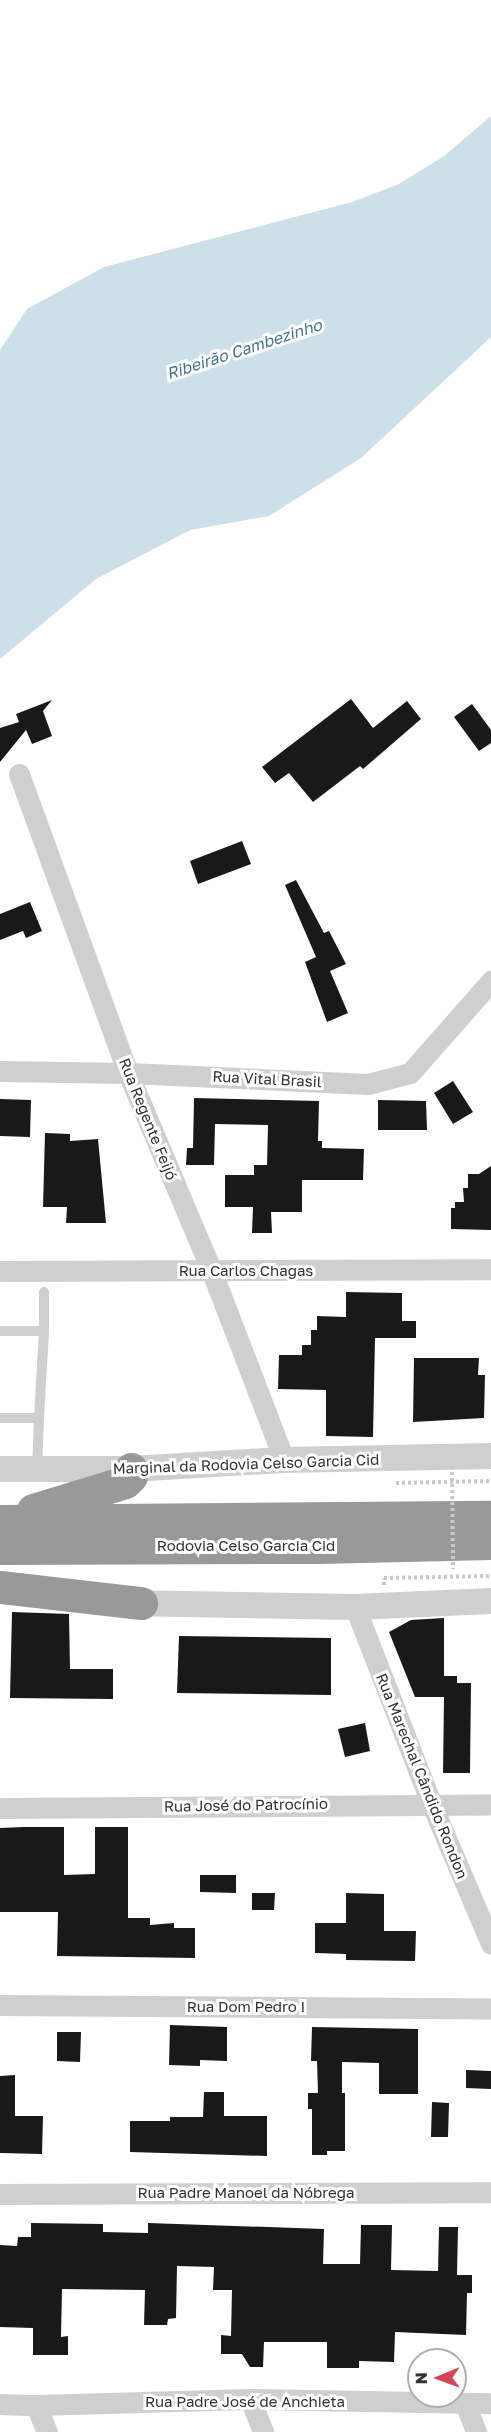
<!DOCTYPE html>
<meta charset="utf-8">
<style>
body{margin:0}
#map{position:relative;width:491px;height:2432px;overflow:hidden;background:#fff;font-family:"Golos Text",sans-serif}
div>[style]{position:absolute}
.water>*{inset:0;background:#cddfe9}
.building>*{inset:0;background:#191919}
.path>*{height:4px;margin-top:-2px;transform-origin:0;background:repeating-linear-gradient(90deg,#c9c9c9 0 3px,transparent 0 6px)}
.service>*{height:10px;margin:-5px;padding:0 5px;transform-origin:5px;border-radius:5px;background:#cfcfcf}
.minor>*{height:21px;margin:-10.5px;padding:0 10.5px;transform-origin:10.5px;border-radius:10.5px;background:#cfcfcf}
.tertiary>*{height:26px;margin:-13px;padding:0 13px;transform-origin:13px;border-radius:13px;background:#cfcfcf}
.motorway>*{height:33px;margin:-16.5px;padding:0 16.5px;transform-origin:16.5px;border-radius:16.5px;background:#999}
.path-bridge>*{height:4px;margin-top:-2px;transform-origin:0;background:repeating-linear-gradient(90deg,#c9c9c9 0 3px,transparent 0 6px)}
span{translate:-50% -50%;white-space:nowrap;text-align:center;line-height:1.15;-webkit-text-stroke:6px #fff;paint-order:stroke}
.street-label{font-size:15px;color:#323232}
.water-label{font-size:16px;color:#45758e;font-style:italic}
.north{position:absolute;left:407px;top:2348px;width:60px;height:60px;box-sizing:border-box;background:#fff;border:2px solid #adadad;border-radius:50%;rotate:269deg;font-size:16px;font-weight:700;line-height:24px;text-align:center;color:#323232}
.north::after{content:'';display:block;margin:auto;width:21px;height:27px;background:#d84456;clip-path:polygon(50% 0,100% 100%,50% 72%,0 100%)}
</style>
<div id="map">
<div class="water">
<div style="clip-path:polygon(491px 116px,491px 337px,361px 458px,269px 516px,190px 530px,96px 579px,0 659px,0 350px,27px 309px,104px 267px,352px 202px,399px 184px,444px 156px)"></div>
</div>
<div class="building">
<div style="clip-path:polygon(351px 699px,373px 728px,407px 701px,421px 719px,363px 769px,360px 766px,313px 802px,289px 773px,275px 783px,262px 767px)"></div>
<div style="clip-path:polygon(52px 700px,43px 711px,52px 736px,32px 744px,26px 730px,0 762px,0 728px,19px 722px,16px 714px)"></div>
<div style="clip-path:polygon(472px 704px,491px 730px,491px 743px,479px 751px,454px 717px)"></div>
<div style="clip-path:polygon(242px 841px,251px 864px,198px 884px,190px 861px)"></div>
<div style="clip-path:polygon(296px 880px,324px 933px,329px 931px,346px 964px,330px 971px,348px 1013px,327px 1022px,305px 962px,316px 957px,285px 885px)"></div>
<div style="clip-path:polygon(30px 902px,42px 931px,26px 938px,23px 931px,0 940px,0 914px)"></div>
<div style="clip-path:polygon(453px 1081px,473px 1112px,453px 1124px,434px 1093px)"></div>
<div style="clip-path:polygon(194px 1098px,319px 1101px,318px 1141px,322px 1141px,322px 1148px,364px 1149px,363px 1180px,302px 1180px,302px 1212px,271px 1212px,272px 1233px,252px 1233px,253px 1207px,225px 1207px,225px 1175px,254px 1175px,254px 1165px,267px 1165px,268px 1125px,215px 1124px,214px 1165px,186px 1165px,187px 1148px,193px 1148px)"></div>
<div style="clip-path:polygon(0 1099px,31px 1100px,30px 1137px,0 1136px)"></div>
<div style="clip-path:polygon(378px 1100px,426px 1101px,427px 1130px,378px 1130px)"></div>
<div style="clip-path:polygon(45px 1133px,70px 1134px,70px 1141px,98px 1139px,106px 1223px,66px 1223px,67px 1207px,43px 1207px)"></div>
<div style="clip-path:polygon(491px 1166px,491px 1230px,451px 1229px,451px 1208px,455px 1208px,455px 1202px,464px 1202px,463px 1188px,468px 1188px,468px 1174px,479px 1174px)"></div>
<div style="clip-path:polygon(346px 1292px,402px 1293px,402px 1321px,416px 1321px,416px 1338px,375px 1338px,373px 1437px,326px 1436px,326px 1390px,278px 1389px,279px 1355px,302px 1355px,302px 1345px,311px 1345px,311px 1330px,317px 1330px,317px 1316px,346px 1317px)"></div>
<div style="clip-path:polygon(414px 1358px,479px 1358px,478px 1375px,485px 1375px,484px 1418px,413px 1422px)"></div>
<div style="clip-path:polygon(12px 1612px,69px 1614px,70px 1669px,113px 1669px,113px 1699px,10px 1698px)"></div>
<div style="clip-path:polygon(444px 1618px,444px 1676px,457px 1676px,457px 1683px,471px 1683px,470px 1773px,443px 1773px,444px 1697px,415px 1697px,389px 1632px,411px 1620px)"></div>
<div style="clip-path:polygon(179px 1636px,331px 1638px,331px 1695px,177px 1693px)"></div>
<div style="clip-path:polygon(365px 1723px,370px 1751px,345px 1757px,338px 1729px)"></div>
<div style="clip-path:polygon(24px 1827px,64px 1827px,64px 1875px,95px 1874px,95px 1827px,128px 1827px,128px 1918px,150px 1918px,150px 1925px,174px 1923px,174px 1928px,195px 1928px,195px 1958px,57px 1956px,58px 1912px,0 1912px,0 1828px)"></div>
<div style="clip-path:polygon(200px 1875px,236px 1875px,236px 1893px,200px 1892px)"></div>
<div style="clip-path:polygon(252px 1893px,275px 1893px,274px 1910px,252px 1910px)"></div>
<div style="clip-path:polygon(346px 1893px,384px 1894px,384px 1931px,416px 1931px,415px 1961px,346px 1960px,346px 1954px,315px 1953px,315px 1923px,346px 1923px)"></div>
<div style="clip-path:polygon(170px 2025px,227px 2027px,227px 2061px,200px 2060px,200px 2066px,169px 2065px)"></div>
<div style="clip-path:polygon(312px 2027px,418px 2029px,418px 2094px,379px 2094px,379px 2063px,342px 2062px,342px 2093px,345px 2093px,345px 2151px,327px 2151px,327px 2155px,312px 2155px,312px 2109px,308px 2109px,308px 2093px,318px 2093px,317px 2061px,311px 2061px)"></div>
<div style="clip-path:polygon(57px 2032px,81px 2032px,80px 2062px,57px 2061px)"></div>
<div style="clip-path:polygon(466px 2070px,491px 2071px,491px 2089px,466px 2088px)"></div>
<div style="clip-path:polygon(15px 2075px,15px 2116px,43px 2116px,42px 2154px,0 2153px,0 2076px)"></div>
<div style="clip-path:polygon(204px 2092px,224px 2092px,224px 2116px,267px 2116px,267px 2156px,130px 2152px,130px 2121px,170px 2121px,170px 2117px,203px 2117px)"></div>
<div style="clip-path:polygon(432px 2102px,449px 2103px,448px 2137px,431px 2137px)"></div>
<div style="clip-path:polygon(31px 2223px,103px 2224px,103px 2232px,148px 2233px,148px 2223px,324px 2229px,323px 2264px,360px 2264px,361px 2225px,392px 2225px,391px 2270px,438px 2271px,439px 2227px,458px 2227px,457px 2275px,472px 2275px,472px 2293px,467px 2293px,466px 2335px,395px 2332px,394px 2362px,359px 2361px,359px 2368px,327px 2368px,327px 2342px,264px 2342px,263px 2367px,250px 2367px,242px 2354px,221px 2354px,221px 2335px,231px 2336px,232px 2290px,213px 2290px,214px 2267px,177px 2266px,176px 2318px,168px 2319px,167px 2325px,144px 2325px,145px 2290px,62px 2289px,61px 2337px,68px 2336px,68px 2355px,33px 2355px,33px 2328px,0 2327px,0 2245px,17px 2246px,18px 2237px,31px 2237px)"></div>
</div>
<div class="path">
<div style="left:396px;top:1483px;width:95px;rotate:-1.2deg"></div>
<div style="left:384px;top:1585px;width:7px;rotate:-90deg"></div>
<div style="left:384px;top:1578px;width:105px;rotate:-1.1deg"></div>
</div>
<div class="service">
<div style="left:0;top:1331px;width:44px"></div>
<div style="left:44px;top:1331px;width:39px;rotate:-90deg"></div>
<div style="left:0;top:1418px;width:39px"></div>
<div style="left:39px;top:1418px;width:87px;rotate:-86.7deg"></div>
<div style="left:37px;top:1469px;width:51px;rotate:-87.8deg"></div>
</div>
<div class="minor">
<div style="left:19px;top:774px;width:318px;rotate:70deg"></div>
<div style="left:128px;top:1073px;width:216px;rotate:67.1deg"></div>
<div style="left:212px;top:1272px;width:201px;rotate:69deg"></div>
<div style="left:0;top:1071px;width:128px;rotate:0.9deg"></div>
<div style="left:128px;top:1073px;width:240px;rotate:2.6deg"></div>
<div style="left:368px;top:1084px;width:43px;rotate:-14.7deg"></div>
<div style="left:410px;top:1073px;width:123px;rotate:-48.6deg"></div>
<div style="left:0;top:1271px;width:491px;rotate:-0.2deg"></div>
<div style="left:355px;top:1607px;width:210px;rotate:68.8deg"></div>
<div style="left:431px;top:1803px;width:153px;rotate:66.9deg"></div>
<div style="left:0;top:1808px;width:491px;rotate:-0.4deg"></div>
<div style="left:0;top:2005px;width:491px;rotate:0.4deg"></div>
<div style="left:0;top:2194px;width:491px;rotate:-0.2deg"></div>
<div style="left:250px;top:2399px;width:35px;rotate:68deg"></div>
<div style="left:465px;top:2403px;width:31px;rotate:69deg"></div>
<div style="left:0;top:2404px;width:36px;rotate:2deg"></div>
<div style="left:36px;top:2405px;width:214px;rotate:-1.6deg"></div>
<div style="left:250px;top:2399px;width:241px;rotate:1deg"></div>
<div style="left:36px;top:2405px;width:29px;rotate:68deg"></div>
</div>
<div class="tertiary">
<div style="left:0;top:1469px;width:131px"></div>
<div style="left:131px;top:1469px;width:153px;rotate:-3.4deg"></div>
<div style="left:284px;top:1460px;width:207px;rotate:-1.1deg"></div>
<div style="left:123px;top:1603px;width:232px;rotate:1deg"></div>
<div style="left:355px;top:1607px;width:136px;rotate:-2.5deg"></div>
</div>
<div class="motorway">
<div style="left:33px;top:1510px;width:96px;rotate:-16.9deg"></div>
<div style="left:125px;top:1482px;width:8px;rotate:-45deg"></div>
<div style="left:131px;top:1476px;width:7px;rotate:-90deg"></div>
<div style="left:0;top:1521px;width:491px;rotate:-0.5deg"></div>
<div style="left:0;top:1548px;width:319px;rotate:-0.2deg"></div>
<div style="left:319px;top:1547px;width:172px;rotate:-1.3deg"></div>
<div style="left:0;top:1587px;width:142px;rotate:6.5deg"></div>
</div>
<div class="path-bridge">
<div style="left:452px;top:1466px;width:103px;rotate:89.4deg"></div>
</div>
<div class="street-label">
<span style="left:267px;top:1079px;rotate:3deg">Rua Vital Brasil</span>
<span style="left:148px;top:1119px;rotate:68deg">Rua Regente Feijó</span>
<span style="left:246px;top:1271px">Rua Carlos Chagas</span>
<span style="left:246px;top:1464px;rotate:-2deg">Marginal da Rodovia Celso Garcia Cid</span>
<span style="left:246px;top:1546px">Rodovia Celso Garcia Cid</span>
<span style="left:422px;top:1776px;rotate:68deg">Rua Marechal Cândido Rondon</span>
<span style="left:246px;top:1805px;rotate:-1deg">Rua José do Patrocínio</span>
<span style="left:246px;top:2007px">Rua Dom Pedro I</span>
<span style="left:246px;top:2193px">Rua Padre Manoel da Nóbrega</span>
<span style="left:245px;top:2402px">Rua Padre José de Anchieta</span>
</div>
<div class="water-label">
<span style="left:244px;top:349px;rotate:-18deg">Ribeirão Cambezinho</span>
</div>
<div class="north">N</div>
</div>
